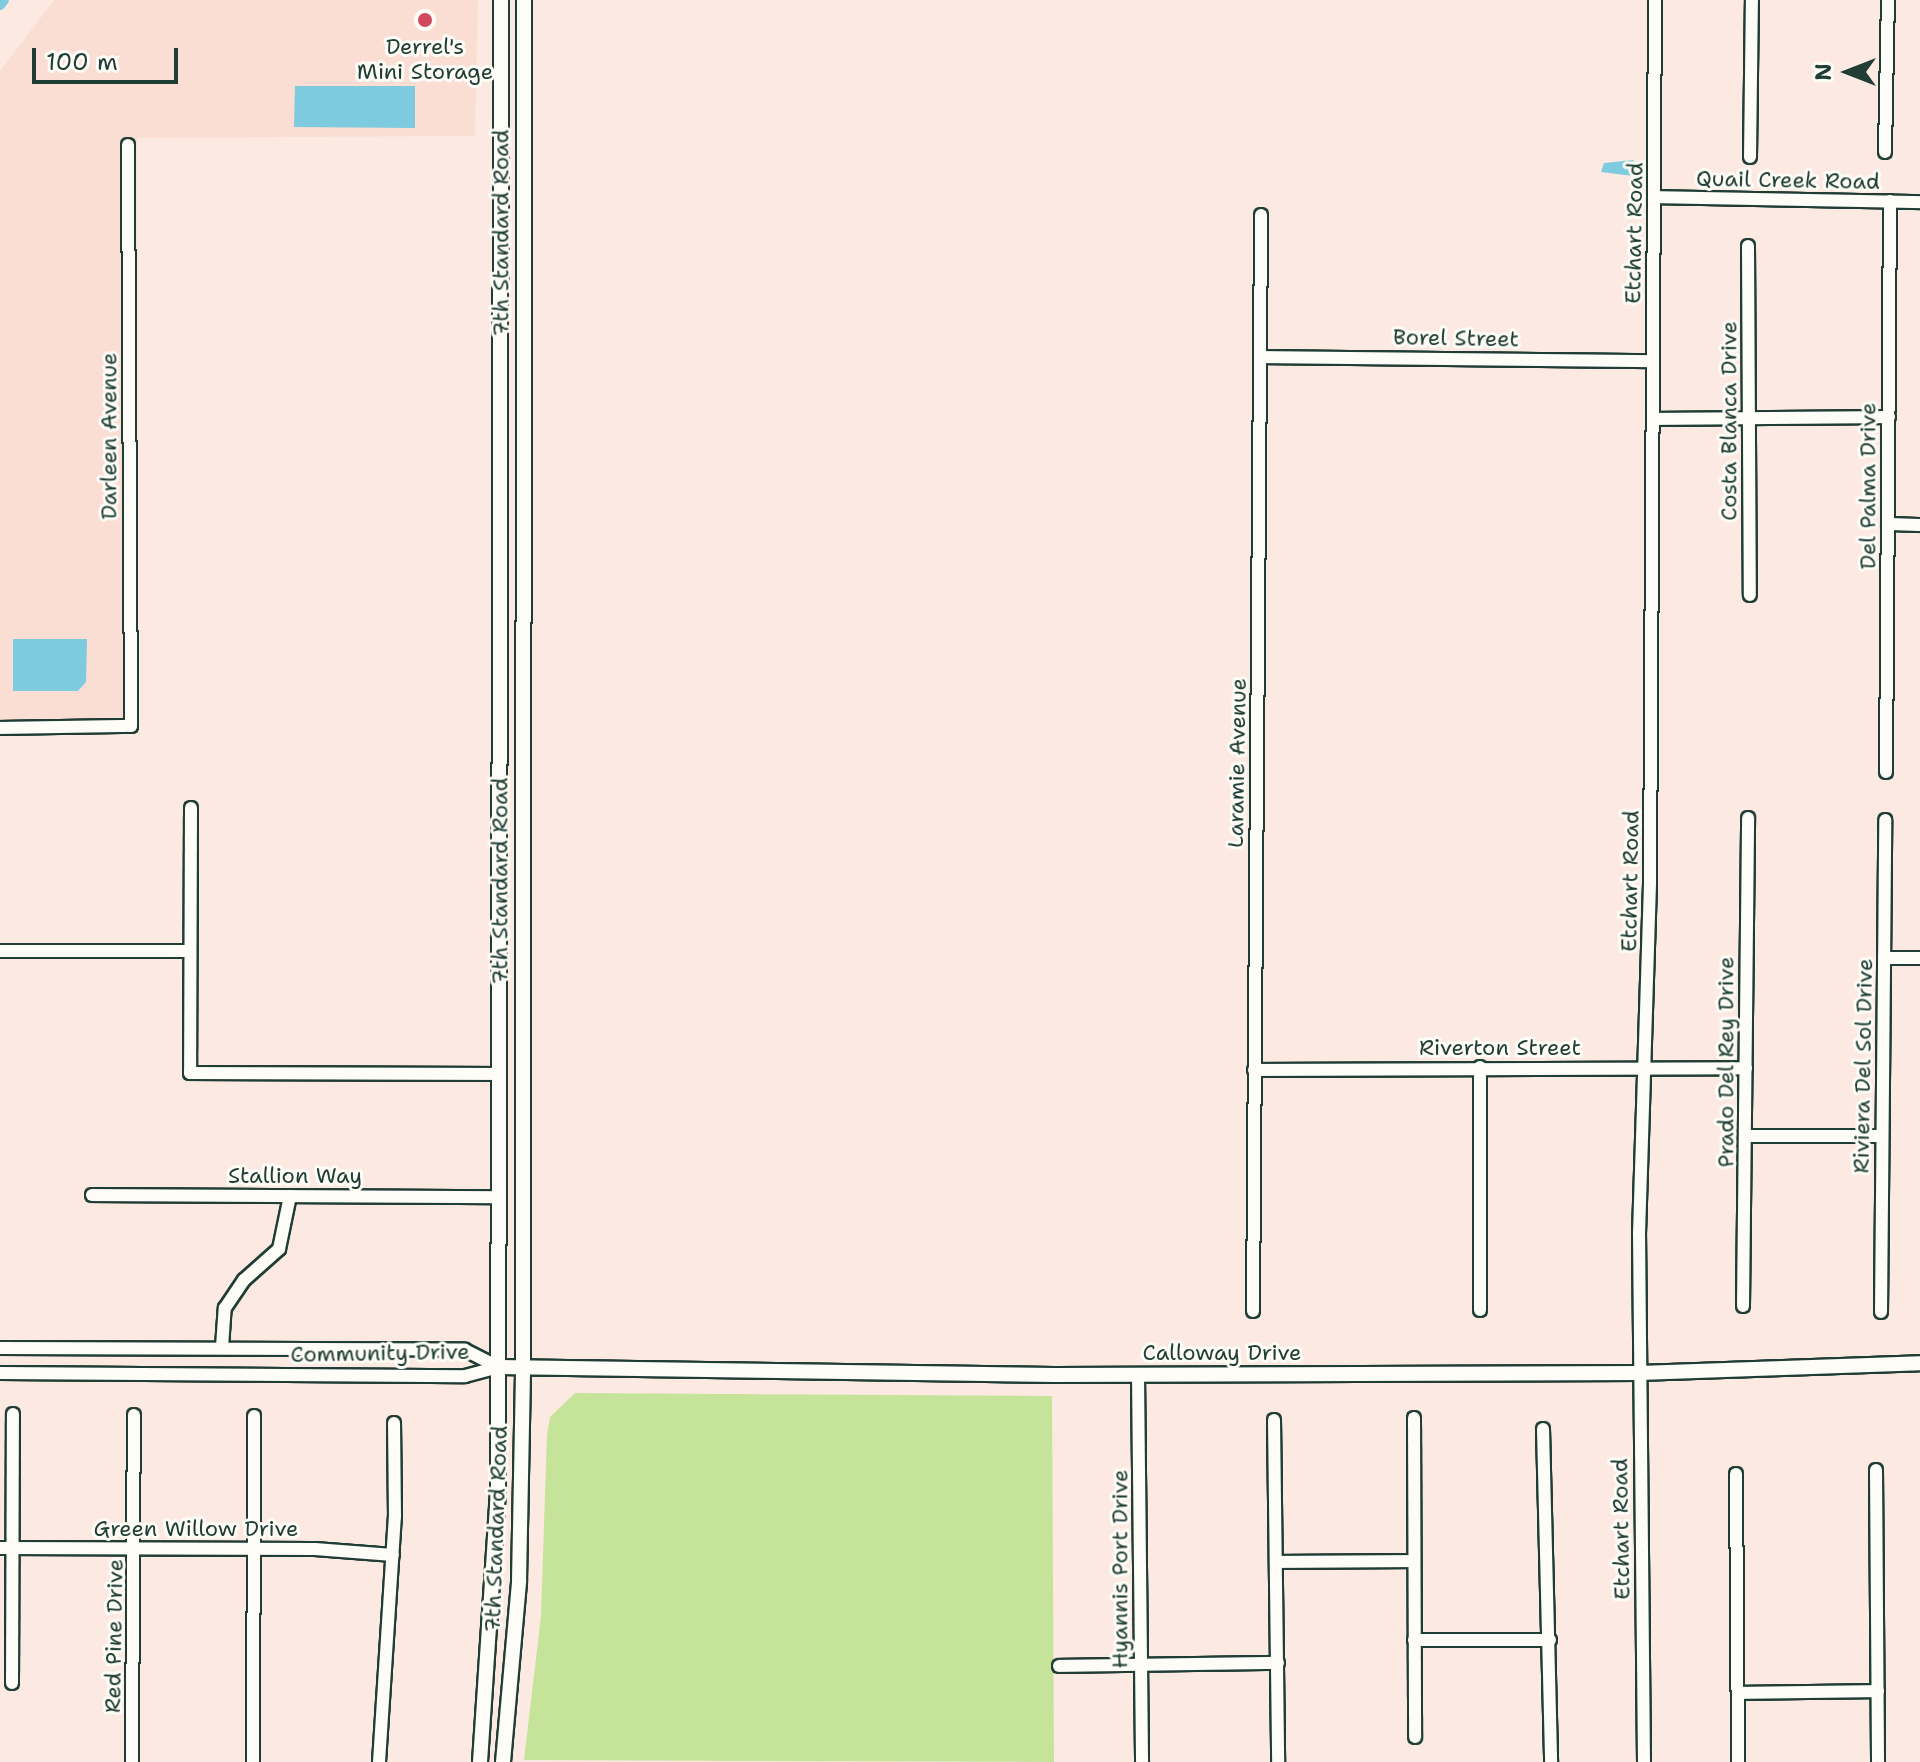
<!DOCTYPE html>
<style>
body{margin:0}
#map{position:relative;width:1920px;height:1762px;overflow:hidden;background:#fceae2;font-family:"Shantell Sans",sans-serif}
div>[style]{position:absolute}
.built>*{inset:0;background:#fbded3}
.green>*{inset:0;background:#c6e39a}
.water>*{inset:0;background:#7ecade}
.canal>*{height:10px;margin:-5px;padding:0 5px;transform-origin:5px;border-radius:5px;background:#7ecade}
.roads{filter:drop-shadow(2px 0 #1f3d34) drop-shadow(-2px 0 #1f3d34) drop-shadow(0 2px #1f3d34) drop-shadow(0 -2px #1f3d34)}
.minor>*{height:12px;margin:-6px;padding:0 6px;transform-origin:6px;border-radius:6px;background:#fdfcf7}
.major>*{height:14px;margin:-7px;padding:0 7px;transform-origin:7px;border-radius:7px;background:#fdfcf7}
.dots>*{width:22px;height:22px;translate:-50% -50%;box-sizing:border-box;border:4px solid #fdfcf7;border-radius:50%}
span{translate:-50% -50%;white-space:nowrap;text-align:center;line-height:1.15;-webkit-text-stroke:6px #fdfcf7;paint-order:stroke}
.poi-label{font-size:22px;color:#1f3d34}
.street-label{font-size:22px;color:#1f3d34}
.north{position:absolute;left:1808px;top:32px;width:80px;height:80px;-webkit-text-stroke:6px #fdfcf7;paint-order:stroke;rotate:270deg;font-size:22px;font-weight:700;line-height:32px;text-align:center;color:#1f3d34}
.north::after{content:'';display:block;margin:auto;width:28px;height:36px;background:#1f3d34;clip-path:polygon(50% 0,100% 100%,50% 72%,0 100%)}
.scale{position:absolute;left:32px;top:48px;width:146px;height:36px;box-sizing:border-box;border:4px solid #1f3d34;border-top:0;padding-left:10px;font-size:24px;line-height:28px;white-space:nowrap;color:#1f3d34;-webkit-text-stroke:6px #fdfcf7;paint-order:stroke}
</style>
<div id="map">
<div class="built">
<div style="clip-path:polygon(54px 0,478px 0,475px 136px,137px 138px,135px 723px,0 722px,0 71px)"></div>
</div>
<div class="green">
<div style="clip-path:polygon(575px 1393px,1052px 1396px,1054px 1762px,524px 1760px,541px 1616px,547px 1435px,550px 1417px)"></div>
</div>
<div class="water">
<div style="clip-path:polygon(295px 86px,415px 86px,415px 128px,294px 127px)"></div>
<div style="clip-path:polygon(1633px 160px,1637px 165px,1633px 176px,1601px 172px,1604px 163px)"></div>
<div style="clip-path:polygon(87px 639px,86px 682px,78px 691px,13px 691px,13px 639px)"></div>
</div>
<div class="canal">
<div style="left:0;top:5px;width:6px;rotate:-51deg"></div>
</div>
<div class="roads">
<div class="minor">
<div style="left:1885px;top:152px;width:152px;rotate:-88.9deg"></div>
<div style="left:1750px;top:157px;width:157px;rotate:-89.3deg"></div>
<div style="left:1655px;top:197px;width:265px;rotate:1.1deg"></div>
<div style="left:1748px;top:246px;width:349px;rotate:89.7deg"></div>
<div style="left:1261px;top:357px;width:391px;rotate:0.6deg"></div>
<div style="left:1653px;top:419px;width:236px;rotate:-0.5deg"></div>
<div style="left:1888px;top:524px;width:32px;rotate:2deg"></div>
<div style="left:0;top:728px;width:131px;rotate:-0.9deg"></div>
<div style="left:131px;top:726px;width:581px;rotate:-90.3deg"></div>
<div style="left:1886px;top:772px;width:571px;rotate:-89.6deg"></div>
<div style="left:191px;top:808px;width:265px;rotate:90.2deg"></div>
<div style="left:190px;top:1073px;width:309px;rotate:0.2deg"></div>
<div style="left:0;top:951px;width:188px"></div>
<div style="left:1884px;top:958px;width:36px"></div>
<div style="left:1254px;top:1070px;width:492px;rotate:-0.2deg"></div>
<div style="left:1746px;top:1136px;width:136px"></div>
<div style="left:92px;top:1195px;width:406px;rotate:0.3deg"></div>
<div style="left:1743px;top:1306px;width:488px;rotate:-89.4deg"></div>
<div style="left:1480px;top:1310px;width:243px;rotate:-90deg"></div>
<div style="left:1253px;top:1311px;width:1096px;rotate:-89.58deg"></div>
<div style="left:1881px;top:1312px;width:492px;rotate:-89.5deg"></div>
<div style="left:222px;top:1347px;width:39px;rotate:-86deg"></div>
<div style="left:225px;top:1308px;width:34px;rotate:-56deg"></div>
<div style="left:244px;top:1280px;width:47px;rotate:-41.5deg"></div>
<div style="left:279px;top:1249px;width:54px;rotate:-78.3deg"></div>
<div style="left:0;top:1348px;width:465px;rotate:0.2deg"></div>
<div style="left:465px;top:1350px;width:37px;rotate:27deg"></div>
<div style="left:0;top:1373px;width:465px;rotate:0.4deg"></div>
<div style="left:465px;top:1376px;width:34px;rotate:-15deg"></div>
<div style="left:1138px;top:1375px;width:387px;rotate:89.4deg"></div>
<div style="left:1414px;top:1418px;width:319px;rotate:89.8deg"></div>
<div style="left:1274px;top:1420px;width:342px;rotate:89.3deg"></div>
<div style="left:1543px;top:1429px;width:333px;rotate:88.6deg"></div>
<div style="left:1876px;top:1470px;width:292px;rotate:89.6deg"></div>
<div style="left:1736px;top:1474px;width:288px;rotate:89.6deg"></div>
<div style="left:0;top:1548px;width:315px;rotate:0.2deg"></div>
<div style="left:315px;top:1549px;width:78px;rotate:4.4deg"></div>
<div style="left:1277px;top:1562px;width:137px;rotate:-0.4deg"></div>
<div style="left:1414px;top:1640px;width:136px"></div>
<div style="left:1059px;top:1666px;width:219px;rotate:-0.8deg"></div>
<div style="left:12px;top:1683px;width:269px;rotate:-89.8deg"></div>
<div style="left:1738px;top:1693px;width:140px;rotate:-0.8deg"></div>
<div style="left:132px;top:1762px;width:347px;rotate:-89.7deg"></div>
<div style="left:253px;top:1762px;width:346px;rotate:-89.8deg"></div>
<div style="left:379px;top:1762px;width:246px;rotate:-86.3deg"></div>
<div style="left:395px;top:1517px;width:94px;rotate:-90.6deg"></div>
<div style="left:1644px;top:1762px;width:528px;rotate:-90.54deg"></div>
<div style="left:1639px;top:1234px;width:351px;rotate:-88.2deg"></div>
<div style="left:1650px;top:883px;width:883px;rotate:-89.68deg"></div>
</div>
<div class="major">
<div style="left:498px;top:1367px;width:556px;rotate:0.82deg"></div>
<div style="left:1054px;top:1375px;width:585px;rotate:-0.2deg"></div>
<div style="left:1639px;top:1373px;width:281px;rotate:-2deg"></div>
<div style="left:480px;top:1762px;width:272px;rotate:-86.2deg"></div>
<div style="left:498px;top:1491px;width:1491px;rotate:-89.88deg"></div>
<div style="left:503px;top:1762px;width:182px;rotate:-84.9deg"></div>
<div style="left:519px;top:1581px;width:213px;rotate:-88.9deg"></div>
<div style="left:523px;top:1368px;width:1368px;rotate:-89.96deg"></div>
</div>
</div>
<div class="dots">
<div style="left:425px;top:20px;background:#d1495b"></div>
</div>
<div class="poi-label">
<span style="left:425px;top:59px">Derrel's<br>Mini Storage</span>
</div>
<div class="street-label">
<span style="left:1788px;top:180px;rotate:1deg">Quail Creek Road</span>
<span style="left:501px;top:233px;rotate:-90deg">7th Standard Road</span>
<span style="left:1634px;top:233px;rotate:-89deg">Etchart Road</span>
<span style="left:1456px;top:338px;rotate:1deg">Borel Street</span>
<span style="left:1729px;top:421px;rotate:-90deg">Costa Blanca Drive</span>
<span style="left:109px;top:436px;rotate:-90deg">Darleen Avenue</span>
<span style="left:1868px;top:486px;rotate:-90deg">Del Palma Drive</span>
<span style="left:1237px;top:763px;rotate:-89deg">Laramie Avenue</span>
<span style="left:500px;top:881px;rotate:-90deg">7th Standard Road</span>
<span style="left:1630px;top:881px;rotate:-89deg">Etchart Road</span>
<span style="left:1500px;top:1048px">Riverton Street</span>
<span style="left:1726px;top:1062px;rotate:-90deg">Prado Del Rey Drive</span>
<span style="left:1863px;top:1066px;rotate:-89deg">Riviera Del Sol Drive</span>
<span style="left:295px;top:1176px">Stallion Way</span>
<span style="left:380px;top:1353px;rotate:-1deg">Community Drive</span>
<span style="left:1222px;top:1353px">Calloway Drive</span>
<span style="left:196px;top:1529px">Green Willow Drive</span>
<span style="left:496px;top:1529px;rotate:-88deg">7th Standard Road</span>
<span style="left:1621px;top:1529px;rotate:-91deg">Etchart Road</span>
<span style="left:1120px;top:1569px;rotate:-90deg">Hyannis Port Drive</span>
<span style="left:114px;top:1636px;rotate:-89deg">Red Pine Drive</span>
</div>
<div class="north">N</div>
<div class="scale">100 m</div>
</div>
